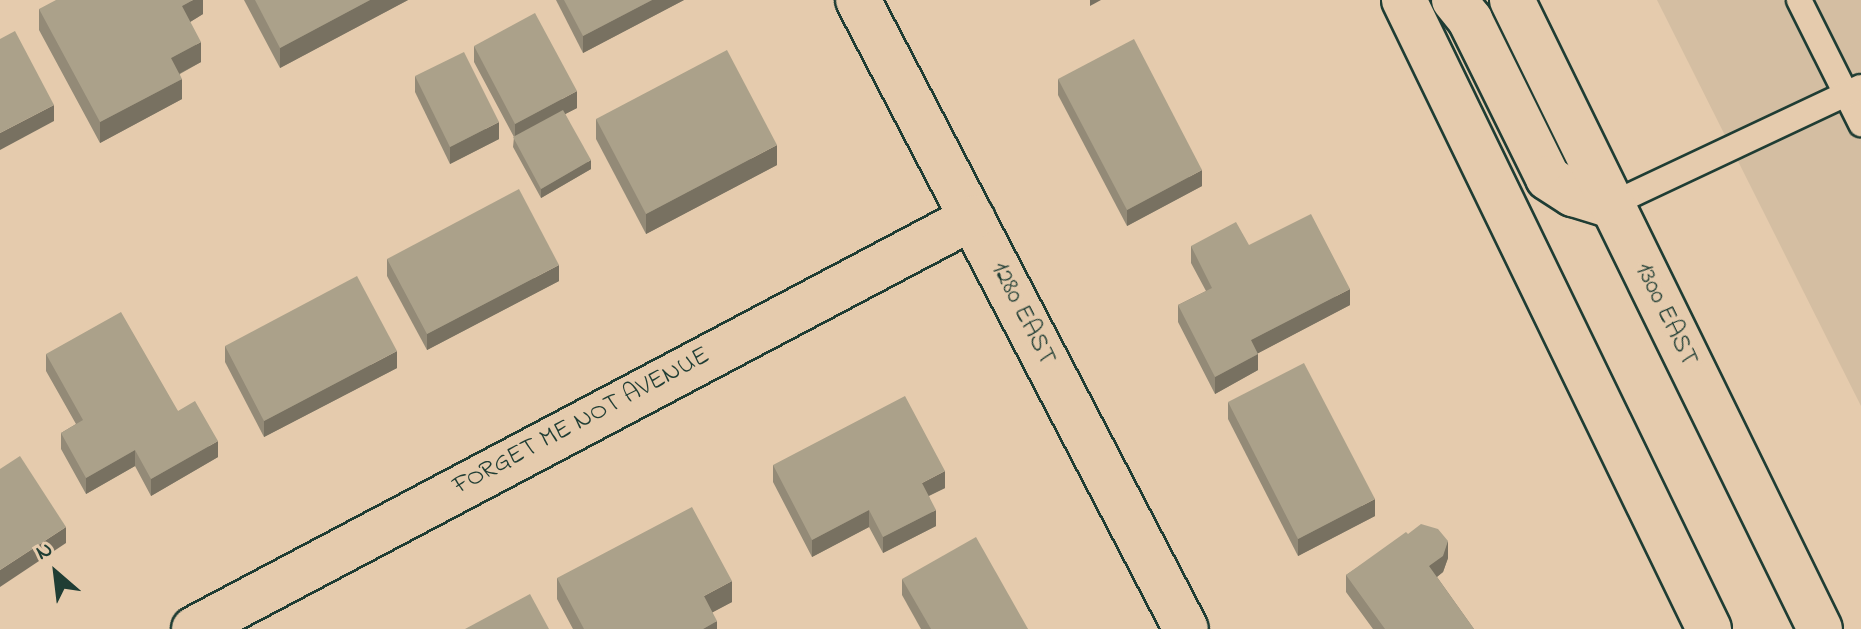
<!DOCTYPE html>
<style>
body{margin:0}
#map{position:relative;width:1861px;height:629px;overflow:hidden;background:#e5cbad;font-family:"Indie Flower",sans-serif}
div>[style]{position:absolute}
.built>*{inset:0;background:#d4bea2}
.roads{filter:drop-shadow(2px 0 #1f3d34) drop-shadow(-2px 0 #1f3d34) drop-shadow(0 2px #1f3d34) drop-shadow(0 -2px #1f3d34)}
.service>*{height:24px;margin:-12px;padding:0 12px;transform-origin:12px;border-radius:12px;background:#e5cbad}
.minor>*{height:44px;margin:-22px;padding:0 22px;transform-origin:22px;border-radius:22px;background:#e5cbad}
.primary>*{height:44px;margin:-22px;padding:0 22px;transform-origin:22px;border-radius:22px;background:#e5cbad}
.wall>*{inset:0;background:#938a77}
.shaded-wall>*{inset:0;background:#787161}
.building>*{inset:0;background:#aba18a}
span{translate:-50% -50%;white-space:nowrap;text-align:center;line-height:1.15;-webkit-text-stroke:8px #e5cbad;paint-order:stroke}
.street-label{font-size:26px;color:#1f3d34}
.north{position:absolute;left:16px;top:533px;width:80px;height:80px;-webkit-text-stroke:6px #e5cbad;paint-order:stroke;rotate:332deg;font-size:22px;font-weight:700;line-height:32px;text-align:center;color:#1f3d34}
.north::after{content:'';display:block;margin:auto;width:28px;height:36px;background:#1f3d34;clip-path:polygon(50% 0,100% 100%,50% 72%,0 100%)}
</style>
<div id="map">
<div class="built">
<div style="clip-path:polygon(1657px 0,1861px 0,1861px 406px)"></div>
</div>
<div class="roads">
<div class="service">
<div style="left:1799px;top:0;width:139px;rotate:63.4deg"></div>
<div style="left:1610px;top:205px;width:277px;rotate:-25.2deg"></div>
</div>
<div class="minor">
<div style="left:858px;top:0;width:709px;rotate:62.46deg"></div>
<div style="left:194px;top:629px;width:880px;rotate:-27.85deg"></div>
</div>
<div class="primary">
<div style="left:1404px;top:0;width:699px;rotate:64.13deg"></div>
<div style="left:1454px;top:0;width:26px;rotate:51deg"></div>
<div style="left:1470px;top:20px;width:176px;rotate:63.7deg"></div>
<div style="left:1548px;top:178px;width:30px;rotate:33deg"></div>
<div style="left:1573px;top:194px;width:39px;rotate:17deg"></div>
<div style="left:1512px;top:0;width:700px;rotate:63.91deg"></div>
</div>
</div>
<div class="wall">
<div style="clip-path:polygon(203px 0,203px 14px,190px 22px,201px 62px,180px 74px,182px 99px,100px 143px,39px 30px,39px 9px)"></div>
<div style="clip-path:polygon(244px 0,408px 0,280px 68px)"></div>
<div style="clip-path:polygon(556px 0,684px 0,583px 53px)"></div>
<div style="clip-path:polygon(474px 46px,577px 108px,565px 114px,591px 169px,541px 198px,513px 147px,514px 137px,474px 62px)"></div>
<div style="clip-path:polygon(415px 76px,499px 139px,450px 164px,415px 92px)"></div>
<div style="clip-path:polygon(1058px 79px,1202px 186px,1127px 226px,1058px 95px)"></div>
<div style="clip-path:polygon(596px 119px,777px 165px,646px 234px,596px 139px)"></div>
<div style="clip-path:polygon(1249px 245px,1350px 305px,1258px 353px,1258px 370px,1215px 394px,1178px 322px,1178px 305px,1206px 291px,1191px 263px,1191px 246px)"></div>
<div style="clip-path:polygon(387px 259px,559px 281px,427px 350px,387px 276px)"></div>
<div style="clip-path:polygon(225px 346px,397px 368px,264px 437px,225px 362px)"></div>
<div style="clip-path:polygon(46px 354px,178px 411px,218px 457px,151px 496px,135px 466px,86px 494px,61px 449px,61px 433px,76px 424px,46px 371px)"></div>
<div style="clip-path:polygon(1228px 402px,1375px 516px,1298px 556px,1228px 419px)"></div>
<div style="clip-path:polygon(773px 465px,945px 488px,929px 496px,936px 526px,883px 553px,869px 527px,812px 557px,773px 482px)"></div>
<div style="clip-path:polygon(1408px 534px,1448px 558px,1443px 572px,1437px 577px,1474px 629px,1373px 629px,1346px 592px,1346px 575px)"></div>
<div style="clip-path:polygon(557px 578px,732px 602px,712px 612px,717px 629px,573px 629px,557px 599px)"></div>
<div style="clip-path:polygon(902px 579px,1028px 629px,921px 629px,902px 595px)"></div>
</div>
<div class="shaded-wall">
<div style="clip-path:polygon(193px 0,203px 0,203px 14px,182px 27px,182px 6px)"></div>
<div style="clip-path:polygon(370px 0,408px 0,280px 68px,280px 48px)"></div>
<div style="clip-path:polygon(652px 0,684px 0,583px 53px,583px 36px)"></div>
<div style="clip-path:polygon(1090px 0,1101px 0,1090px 6px)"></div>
<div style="clip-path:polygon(201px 42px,201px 62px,171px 78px,171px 58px)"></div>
<div style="clip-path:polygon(182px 79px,182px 99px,100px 143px,100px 122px)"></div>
<div style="clip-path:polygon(577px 91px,577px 108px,515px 140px,515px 124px)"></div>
<div style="clip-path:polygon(54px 105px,54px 121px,0 150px,0 133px)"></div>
<div style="clip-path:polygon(499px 122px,499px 139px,450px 164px,450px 147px)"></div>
<div style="clip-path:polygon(777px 145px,777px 165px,646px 234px,646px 214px)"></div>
<div style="clip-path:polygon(591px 160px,591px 169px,541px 198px,541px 189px)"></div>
<div style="clip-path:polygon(1202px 170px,1202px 186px,1127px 226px,1127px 210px)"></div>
<div style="clip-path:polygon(559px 265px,559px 281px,427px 350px,427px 334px)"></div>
<div style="clip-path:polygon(1350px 289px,1350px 305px,1251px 357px,1251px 340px)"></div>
<div style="clip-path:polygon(397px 351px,397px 368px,264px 437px,264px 421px)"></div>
<div style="clip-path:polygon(1258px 354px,1258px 370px,1215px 394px,1215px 377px)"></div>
<div style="clip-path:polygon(218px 441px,218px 457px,151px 496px,151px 479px)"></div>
<div style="clip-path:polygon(135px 450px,135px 466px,86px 494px,86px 478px)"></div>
<div style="clip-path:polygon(945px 471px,945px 488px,922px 499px,922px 483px)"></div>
<div style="clip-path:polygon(1375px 499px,1375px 516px,1298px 556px,1298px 539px)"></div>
<div style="clip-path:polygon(869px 510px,869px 527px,812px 557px,812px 540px)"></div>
<div style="clip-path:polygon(936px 510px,936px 526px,883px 553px,883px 537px)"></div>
<div style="clip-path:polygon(66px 527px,66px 543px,0 587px,0 570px)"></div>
<div style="clip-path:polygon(1448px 541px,1448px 558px,1443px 572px,1429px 583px,1429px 566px)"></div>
<div style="clip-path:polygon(732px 581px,732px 602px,704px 617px,704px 596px)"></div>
<div style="clip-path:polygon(717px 621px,717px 629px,703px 629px)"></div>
</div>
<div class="building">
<div style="clip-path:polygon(56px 0,193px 0,182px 6px,201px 42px,171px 58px,182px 79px,100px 122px,39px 9px)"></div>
<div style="clip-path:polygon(255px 0,370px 0,280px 48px)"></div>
<div style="clip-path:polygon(564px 0,652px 0,583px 36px)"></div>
<div style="clip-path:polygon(535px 13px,577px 91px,515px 124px,474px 46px)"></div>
<div style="clip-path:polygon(15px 31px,54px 105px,0 133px,0 39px)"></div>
<div style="clip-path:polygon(1134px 39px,1202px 170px,1127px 210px,1058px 79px)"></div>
<div style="clip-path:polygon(727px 50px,777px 145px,646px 214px,596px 119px)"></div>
<div style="clip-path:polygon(464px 52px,499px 122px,450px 147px,415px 76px)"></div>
<div style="clip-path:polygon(563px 110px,591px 160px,541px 189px,513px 137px)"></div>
<div style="clip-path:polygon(519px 189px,559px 265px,427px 334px,387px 259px)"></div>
<div style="clip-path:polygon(1311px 214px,1350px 289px,1251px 340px,1258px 354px,1215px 377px,1178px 305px,1212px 288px,1191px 246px,1236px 222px,1249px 245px)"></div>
<div style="clip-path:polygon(357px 276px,397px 351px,264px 421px,225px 346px)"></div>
<div style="clip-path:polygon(121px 312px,178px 411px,195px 401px,218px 441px,151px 479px,135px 450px,86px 478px,61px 433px,83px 420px,46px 354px)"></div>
<div style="clip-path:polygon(1304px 363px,1375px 499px,1298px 539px,1228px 402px)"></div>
<div style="clip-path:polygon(905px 396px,945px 471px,922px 483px,936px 510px,883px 537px,869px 510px,812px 540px,773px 465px)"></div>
<div style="clip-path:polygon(20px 456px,66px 527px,0 570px,0 469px)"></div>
<div style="clip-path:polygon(692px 507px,732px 581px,704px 596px,717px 621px,703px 629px,584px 629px,557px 578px)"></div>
<div style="clip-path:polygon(1421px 524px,1438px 529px,1448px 541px,1443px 556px,1429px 566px,1474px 629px,1385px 629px,1346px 575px,1406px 532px,1408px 534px)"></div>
<div style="clip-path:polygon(976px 537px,1028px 629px,931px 629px,902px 579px)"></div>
<div style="clip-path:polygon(530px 594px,549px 629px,465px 629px)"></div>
</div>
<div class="street-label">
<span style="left:1022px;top:314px;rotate:63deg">1280 EAST</span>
<span style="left:1665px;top:315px;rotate:64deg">1300 EAST</span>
<span style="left:582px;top:422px;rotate:-28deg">FORGET ME NOT AVENUE</span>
</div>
<div class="north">N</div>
</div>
